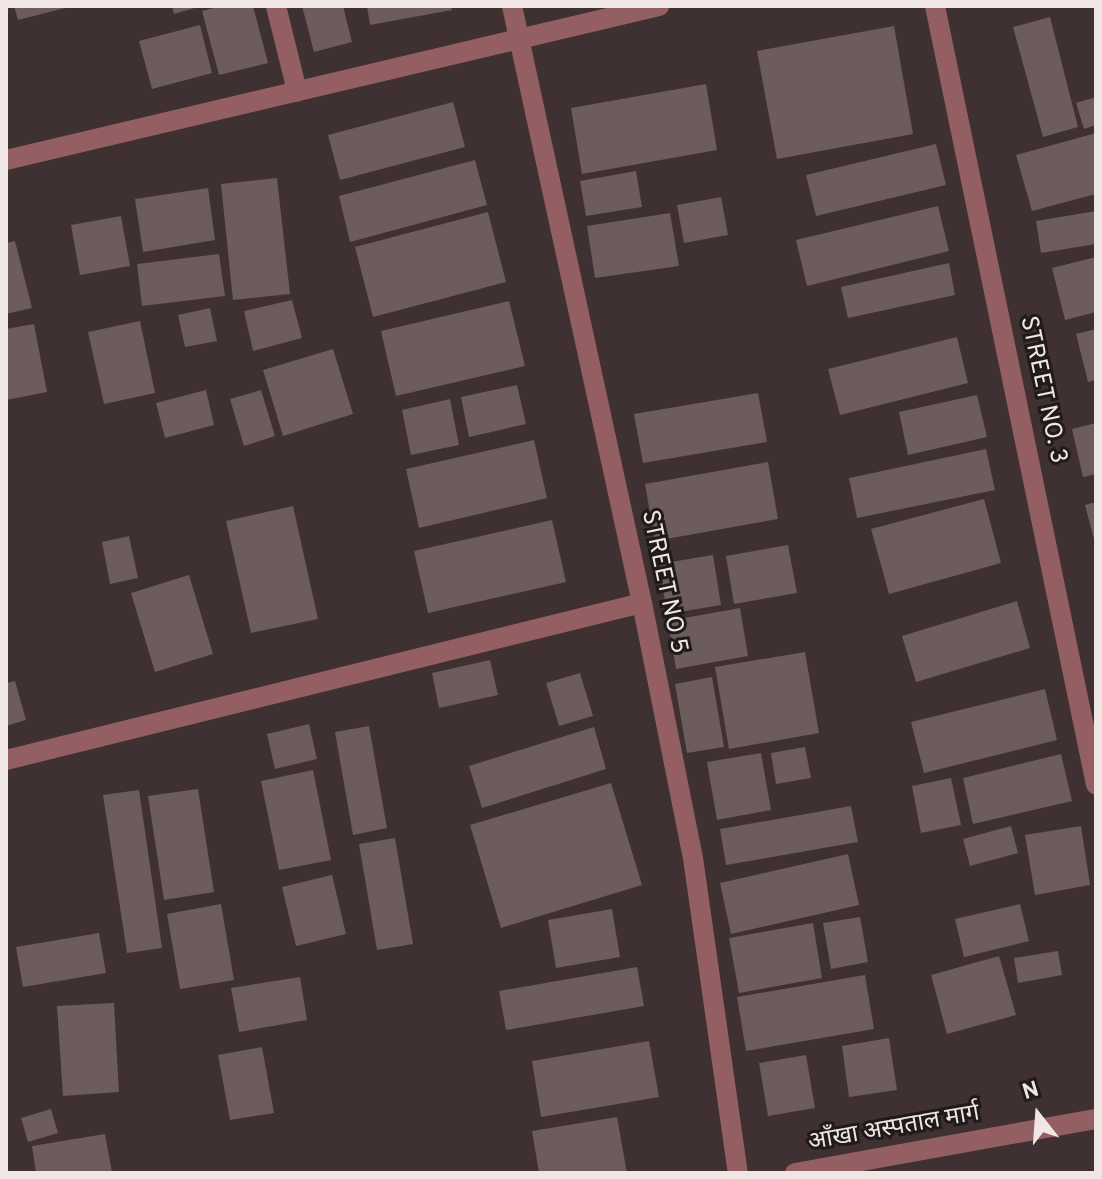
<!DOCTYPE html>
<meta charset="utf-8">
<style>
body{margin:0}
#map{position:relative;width:1102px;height:1179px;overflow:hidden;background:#3f3031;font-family:Overpass,"Noto Sans Devanagari",sans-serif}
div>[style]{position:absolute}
.building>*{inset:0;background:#6c5c5c}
.street>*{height:20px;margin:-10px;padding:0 10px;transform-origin:10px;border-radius:10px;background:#935f62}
span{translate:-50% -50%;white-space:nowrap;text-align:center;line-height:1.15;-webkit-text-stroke:6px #211a1b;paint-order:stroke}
.street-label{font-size:24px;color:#f0e6e6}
.frame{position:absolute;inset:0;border:8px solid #f0e6e6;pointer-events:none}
.north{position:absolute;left:998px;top:1075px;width:80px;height:80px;-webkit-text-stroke:6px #211a1b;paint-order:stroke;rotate:343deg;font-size:22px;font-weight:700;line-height:32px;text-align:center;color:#f0e6e6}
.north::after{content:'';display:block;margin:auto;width:28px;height:36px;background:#f0e6e6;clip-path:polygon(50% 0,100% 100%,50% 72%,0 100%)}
</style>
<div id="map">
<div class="building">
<div style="clip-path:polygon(14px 6px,69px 6px,69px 7px,18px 20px)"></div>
<div style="clip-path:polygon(172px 6px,198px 6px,198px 7px,174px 14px)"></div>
<div style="clip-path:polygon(221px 6px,253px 6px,268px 63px,219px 75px,202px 11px)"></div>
<div style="clip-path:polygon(302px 6px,343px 6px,352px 42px,314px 52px)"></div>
<div style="clip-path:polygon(367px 6px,451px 6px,452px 10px,370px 25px)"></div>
<div style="clip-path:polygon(1050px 17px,1078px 127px,1043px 137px,1013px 27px)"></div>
<div style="clip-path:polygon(200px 25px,212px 73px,152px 89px,139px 41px)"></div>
<div style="clip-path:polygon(894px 26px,913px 134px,777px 159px,757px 51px)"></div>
<div style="clip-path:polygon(706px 84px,717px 150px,582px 174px,571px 108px)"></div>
<div style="clip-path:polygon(1096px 97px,1096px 125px,1084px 129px,1076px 103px)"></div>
<div style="clip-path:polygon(453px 102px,465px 147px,340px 180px,328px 135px)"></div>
<div style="clip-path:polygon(1096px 133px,1096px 194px,1032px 211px,1016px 155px)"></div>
<div style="clip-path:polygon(936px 144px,946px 185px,816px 216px,806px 175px)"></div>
<div style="clip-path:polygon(475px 160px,487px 205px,350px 242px,339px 196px)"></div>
<div style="clip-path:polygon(636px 171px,642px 207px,586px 216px,580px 181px)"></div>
<div style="clip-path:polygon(277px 178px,290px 294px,233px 300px,221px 184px)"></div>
<div style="clip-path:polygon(208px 188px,215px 240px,143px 252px,135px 199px)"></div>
<div style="clip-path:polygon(721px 197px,728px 235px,684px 243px,677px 205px)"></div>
<div style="clip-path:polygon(938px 206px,949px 251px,807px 286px,796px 240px)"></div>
<div style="clip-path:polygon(1096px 211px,1096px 244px,1041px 253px,1036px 221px)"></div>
<div style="clip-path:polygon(488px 212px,506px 282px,373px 317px,355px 247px)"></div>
<div style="clip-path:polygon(670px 213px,679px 266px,595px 278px,587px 226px)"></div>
<div style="clip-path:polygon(121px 216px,130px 266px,80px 275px,71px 225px)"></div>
<div style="clip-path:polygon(15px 241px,32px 308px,6px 314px,6px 243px)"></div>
<div style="clip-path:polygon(219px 254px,225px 296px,142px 306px,137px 264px)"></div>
<div style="clip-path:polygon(1096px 257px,1096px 312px,1065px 320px,1052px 268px)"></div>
<div style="clip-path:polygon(949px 263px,955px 295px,848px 318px,841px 287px)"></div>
<div style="clip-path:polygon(292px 300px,302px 338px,253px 351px,244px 311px)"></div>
<div style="clip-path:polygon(509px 301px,525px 366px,396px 396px,381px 331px)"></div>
<div style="clip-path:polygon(210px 308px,217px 341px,185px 347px,178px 315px)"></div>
<div style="clip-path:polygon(140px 321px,155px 393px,104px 404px,88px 332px)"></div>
<div style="clip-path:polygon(34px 324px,47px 392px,6px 400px,6px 329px)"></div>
<div style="clip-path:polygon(1096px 329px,1096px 380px,1088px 382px,1076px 334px)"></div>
<div style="clip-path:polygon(957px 337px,968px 383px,840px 415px,828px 369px)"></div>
<div style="clip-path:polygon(333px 349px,353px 414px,283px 436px,263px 370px)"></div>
<div style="clip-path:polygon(517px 385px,526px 424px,469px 437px,461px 397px)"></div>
<div style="clip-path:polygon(206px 390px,214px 425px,165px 438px,156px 403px)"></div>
<div style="clip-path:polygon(261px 390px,275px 436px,244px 446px,230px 399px)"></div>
<div style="clip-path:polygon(758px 393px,767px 442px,643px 463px,634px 414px)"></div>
<div style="clip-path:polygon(977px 395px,987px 437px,908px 455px,899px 412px)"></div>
<div style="clip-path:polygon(450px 399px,459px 445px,411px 455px,402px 410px)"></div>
<div style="clip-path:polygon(1096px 423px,1096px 474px,1083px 477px,1072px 429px)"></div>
<div style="clip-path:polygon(534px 440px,547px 498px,419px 528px,406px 469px)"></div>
<div style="clip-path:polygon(986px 449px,995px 490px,857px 518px,849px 478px)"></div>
<div style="clip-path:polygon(768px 462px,778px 519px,655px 541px,645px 484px)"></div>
<div style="clip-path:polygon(984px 499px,1001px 563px,889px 594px,871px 529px)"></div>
<div style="clip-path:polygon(1096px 502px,1096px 543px,1095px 543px,1085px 505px)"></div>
<div style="clip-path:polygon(293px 506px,318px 619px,251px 633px,226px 521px)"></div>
<div style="clip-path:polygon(552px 520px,566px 582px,428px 613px,414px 551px)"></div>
<div style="clip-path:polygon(129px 536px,138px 578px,110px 584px,102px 542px)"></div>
<div style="clip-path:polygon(788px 545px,797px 593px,734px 604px,726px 556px)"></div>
<div style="clip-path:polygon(713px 555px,721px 605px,667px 614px,659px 564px)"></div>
<div style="clip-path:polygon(189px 575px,213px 654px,155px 672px,131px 593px)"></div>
<div style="clip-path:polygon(1017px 601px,1030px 648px,916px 682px,902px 636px)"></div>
<div style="clip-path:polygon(740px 608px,748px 656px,676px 669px,668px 621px)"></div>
<div style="clip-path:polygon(805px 652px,819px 733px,729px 749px,715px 667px)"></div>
<div style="clip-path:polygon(490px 660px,498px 695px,439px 708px,432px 673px)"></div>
<div style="clip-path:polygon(580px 673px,593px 716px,559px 726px,546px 683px)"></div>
<div style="clip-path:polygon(712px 677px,724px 747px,687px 753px,675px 684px)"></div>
<div style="clip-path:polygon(15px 681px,26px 720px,6px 726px,6px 683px)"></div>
<div style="clip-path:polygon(1045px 689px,1057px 740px,924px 773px,911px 722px)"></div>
<div style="clip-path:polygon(309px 724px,317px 759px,275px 769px,267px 734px)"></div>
<div style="clip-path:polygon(369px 726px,387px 828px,353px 835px,335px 732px)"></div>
<div style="clip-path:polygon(594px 727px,606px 769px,482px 808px,469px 766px)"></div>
<div style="clip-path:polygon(805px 747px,811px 778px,776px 784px,771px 753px)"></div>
<div style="clip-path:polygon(761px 753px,771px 810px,717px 820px,707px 762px)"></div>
<div style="clip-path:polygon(1061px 754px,1072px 801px,973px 824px,963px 778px)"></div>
<div style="clip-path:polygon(313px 770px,331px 860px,279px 870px,261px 781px)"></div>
<div style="clip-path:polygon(951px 778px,961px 825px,921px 833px,912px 786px)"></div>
<div style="clip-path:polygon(611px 783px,642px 885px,501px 928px,470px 825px)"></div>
<div style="clip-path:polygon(198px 789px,214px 892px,164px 900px,148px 796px)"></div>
<div style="clip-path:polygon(139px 790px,162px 948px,127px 953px,103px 795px)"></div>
<div style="clip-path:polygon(851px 806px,858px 842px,726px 865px,720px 829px)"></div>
<div style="clip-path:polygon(1011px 826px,1018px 853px,970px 866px,963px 839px)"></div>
<div style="clip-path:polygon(1081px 826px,1090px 885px,1035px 895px,1025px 835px)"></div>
<div style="clip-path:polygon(395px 838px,413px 944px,377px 950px,359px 844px)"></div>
<div style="clip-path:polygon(848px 854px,859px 905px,731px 934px,720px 883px)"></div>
<div style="clip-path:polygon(332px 875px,346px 934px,296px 946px,282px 887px)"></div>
<div style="clip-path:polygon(221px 904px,234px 980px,180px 989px,167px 914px)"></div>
<div style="clip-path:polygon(1020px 904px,1029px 941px,964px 957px,955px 919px)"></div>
<div style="clip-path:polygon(612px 909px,620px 957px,556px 968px,548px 920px)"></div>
<div style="clip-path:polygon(860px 917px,868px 962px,831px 969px,823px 923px)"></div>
<div style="clip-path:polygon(813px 923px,822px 978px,739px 993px,729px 938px)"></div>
<div style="clip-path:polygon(99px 933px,106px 973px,23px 987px,16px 947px)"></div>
<div style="clip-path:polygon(1058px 951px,1062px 975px,1018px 983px,1014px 958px)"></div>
<div style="clip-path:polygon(999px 956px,1016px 1015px,947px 1034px,931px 975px)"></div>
<div style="clip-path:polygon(637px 967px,644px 1006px,506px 1030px,499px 991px)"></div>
<div style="clip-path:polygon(865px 975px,874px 1029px,746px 1051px,737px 997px)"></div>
<div style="clip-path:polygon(300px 977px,307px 1020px,239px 1032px,231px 988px)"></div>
<div style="clip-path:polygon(114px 1003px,119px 1092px,63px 1096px,57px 1006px)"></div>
<div style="clip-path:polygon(889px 1038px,897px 1090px,849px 1097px,842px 1046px)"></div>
<div style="clip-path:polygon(649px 1041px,659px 1097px,541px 1117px,532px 1061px)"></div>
<div style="clip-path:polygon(262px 1047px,274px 1113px,230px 1120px,218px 1055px)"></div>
<div style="clip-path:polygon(806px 1055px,815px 1108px,768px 1116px,759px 1063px)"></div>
<div style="clip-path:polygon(51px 1109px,58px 1133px,28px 1142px,21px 1118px)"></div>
<div style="clip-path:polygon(617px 1117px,627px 1173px,539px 1173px,532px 1131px)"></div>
<div style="clip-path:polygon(105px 1134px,112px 1173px,36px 1173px,32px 1146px)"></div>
</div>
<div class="street">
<div style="left:276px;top:6px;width:88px;rotate:76.1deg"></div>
<div style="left:512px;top:6px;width:611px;rotate:77.72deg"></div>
<div style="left:642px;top:603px;width:260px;rotate:78.7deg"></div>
<div style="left:693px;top:858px;width:318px;rotate:81.9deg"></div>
<div style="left:935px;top:6px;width:795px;rotate:78.32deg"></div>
<div style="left:6px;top:160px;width:671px;rotate:-13.27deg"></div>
<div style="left:6px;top:760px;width:655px;rotate:-13.87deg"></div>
<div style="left:795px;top:1173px;width:306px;rotate:-10.2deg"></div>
</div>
<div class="street-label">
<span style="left:1042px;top:390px;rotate:78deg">STREET NO. 3</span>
<span style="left:663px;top:582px;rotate:78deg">STREET NO 5</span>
<span style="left:894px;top:1129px;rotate:-10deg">आँखा अस्पताल मार्ग</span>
</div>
<div class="frame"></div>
<div class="north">N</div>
</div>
